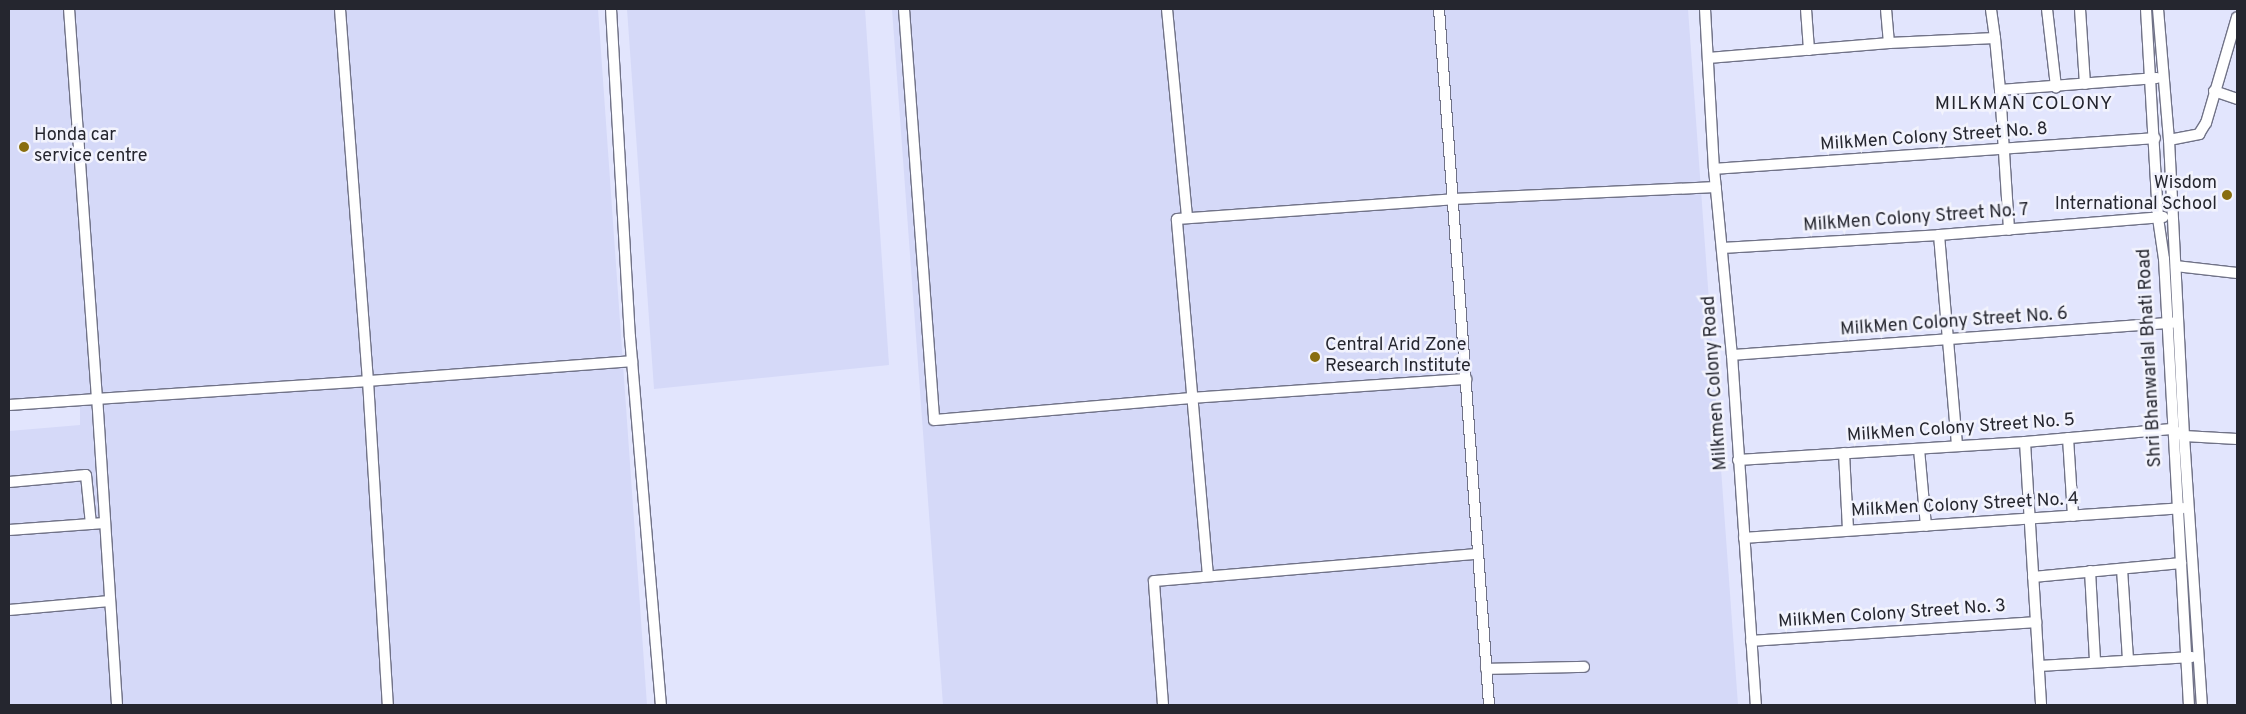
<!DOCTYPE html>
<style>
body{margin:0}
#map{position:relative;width:2246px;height:714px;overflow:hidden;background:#e2e5fd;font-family:Overpass,sans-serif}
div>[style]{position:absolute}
.built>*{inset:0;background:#d5d9f8}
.roads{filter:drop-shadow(1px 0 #707287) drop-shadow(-1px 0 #707287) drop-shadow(0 1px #707287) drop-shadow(0 -1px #707287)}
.street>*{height:10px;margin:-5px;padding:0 5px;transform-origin:5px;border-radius:5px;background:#fff}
.dots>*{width:14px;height:14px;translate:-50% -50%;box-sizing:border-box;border:2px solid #f2f3fd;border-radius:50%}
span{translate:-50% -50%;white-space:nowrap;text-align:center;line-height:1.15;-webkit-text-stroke:5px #f2f3fd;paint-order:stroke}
.poi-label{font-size:18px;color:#25262f}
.left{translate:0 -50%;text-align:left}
.right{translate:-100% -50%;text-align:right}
.street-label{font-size:18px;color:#25262f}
.neighbourhood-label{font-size:19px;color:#25262f;letter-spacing:1px}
.frame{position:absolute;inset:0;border:10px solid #25262f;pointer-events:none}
</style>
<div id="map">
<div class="built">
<div style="clip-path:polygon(9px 9px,598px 9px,647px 705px,9px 705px,9px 431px,80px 425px,80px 405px,9px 410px)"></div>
<div style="clip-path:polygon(627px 9px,865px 9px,889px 365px,654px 389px)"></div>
<div style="clip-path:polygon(892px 9px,1688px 9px,1738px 705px,943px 705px)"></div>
</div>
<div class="roads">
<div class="street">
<div style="left:340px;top:9px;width:373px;rotate:85.7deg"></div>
<div style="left:368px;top:381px;width:265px;rotate:-4.3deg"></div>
<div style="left:611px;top:9px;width:329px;rotate:86.7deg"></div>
<div style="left:630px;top:337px;width:369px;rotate:85.2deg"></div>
<div style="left:904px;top:9px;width:412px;rotate:85.8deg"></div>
<div style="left:934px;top:420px;width:259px;rotate:-4.9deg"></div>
<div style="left:1192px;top:398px;width:275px;rotate:-4deg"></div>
<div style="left:1167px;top:9px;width:209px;rotate:84.5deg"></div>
<div style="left:1439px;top:9px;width:698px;rotate:85.89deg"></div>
<div style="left:1705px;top:9px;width:160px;rotate:86.8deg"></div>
<div style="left:1714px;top:169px;width:187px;rotate:84.5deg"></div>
<div style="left:1732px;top:355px;width:351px;rotate:86.1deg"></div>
<div style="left:1806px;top:9px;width:41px;rotate:85.8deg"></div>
<div style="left:1886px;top:9px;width:34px;rotate:85deg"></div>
<div style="left:2047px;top:9px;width:79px;rotate:83.4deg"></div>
<div style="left:2080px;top:9px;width:75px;rotate:86.2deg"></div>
<div style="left:2146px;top:9px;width:209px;rotate:86.7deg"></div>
<div style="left:2158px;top:218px;width:41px;rotate:81.7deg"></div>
<div style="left:2164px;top:259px;width:447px;rotate:86.8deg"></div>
<div style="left:2158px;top:9px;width:131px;rotate:85.2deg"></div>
<div style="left:2169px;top:140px;width:296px;rotate:87.1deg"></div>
<div style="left:2184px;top:436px;width:270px;rotate:86.2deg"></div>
<div style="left:1995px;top:38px;width:52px;rotate:84.5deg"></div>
<div style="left:2000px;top:90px;width:140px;rotate:86.3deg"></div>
<div style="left:1708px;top:58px;width:182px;rotate:-4.7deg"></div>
<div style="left:1889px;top:43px;width:106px;rotate:-2.7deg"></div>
<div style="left:1995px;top:38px;width:29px;rotate:-98deg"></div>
<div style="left:2000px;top:90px;width:157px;rotate:-4.4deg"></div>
<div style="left:2214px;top:91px;width:24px;rotate:19deg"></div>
<div style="left:2169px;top:140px;width:31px;rotate:-11deg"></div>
<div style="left:2199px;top:134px;width:13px;rotate:-58deg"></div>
<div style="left:2206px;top:123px;width:110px;rotate:-73.7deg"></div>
<div style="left:1714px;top:169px;width:442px;rotate:-4deg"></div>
<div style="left:1939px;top:235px;width:211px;rotate:85.1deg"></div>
<div style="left:1722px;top:248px;width:217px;rotate:-3.4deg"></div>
<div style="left:1939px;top:235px;width:225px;rotate:-4.6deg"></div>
<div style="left:2176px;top:266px;width:61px;rotate:6.5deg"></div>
<div style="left:1732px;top:355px;width:442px;rotate:-4.2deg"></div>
<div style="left:9px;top:405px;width:88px;rotate:-3.9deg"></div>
<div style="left:97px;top:399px;width:391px;rotate:-94.1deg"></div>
<div style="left:2068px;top:438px;width:78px;rotate:86.3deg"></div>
<div style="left:2025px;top:442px;width:263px;rotate:86.5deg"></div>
<div style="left:1919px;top:449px;width:77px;rotate:84.8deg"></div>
<div style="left:1844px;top:453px;width:76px;rotate:87deg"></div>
<div style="left:1738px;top:460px;width:288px;rotate:-3.6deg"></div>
<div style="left:2025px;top:442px;width:147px;rotate:-5.1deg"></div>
<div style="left:2171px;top:429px;width:15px;rotate:28deg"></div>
<div style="left:2184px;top:436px;width:53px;rotate:3.2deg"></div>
<div style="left:9px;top:482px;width:77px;rotate:-5.2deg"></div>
<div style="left:86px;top:475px;width:49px;rotate:84.2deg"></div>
<div style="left:91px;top:524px;width:13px;rotate:-4deg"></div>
<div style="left:9px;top:530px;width:82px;rotate:-4.2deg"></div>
<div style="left:1744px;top:538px;width:440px;rotate:-3.9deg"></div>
<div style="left:2122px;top:569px;width:90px;rotate:86.2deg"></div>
<div style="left:2090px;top:571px;width:90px;rotate:86.8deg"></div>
<div style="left:1208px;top:576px;width:358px;rotate:-95deg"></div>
<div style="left:1177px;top:219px;width:277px;rotate:-4.1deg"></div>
<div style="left:1453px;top:199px;width:263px;rotate:-2.6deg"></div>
<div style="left:2033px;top:577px;width:149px;rotate:-5.4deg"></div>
<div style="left:9px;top:610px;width:101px;rotate:-5.1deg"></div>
<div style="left:1751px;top:641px;width:286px;rotate:-3.8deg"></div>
<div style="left:2039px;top:666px;width:153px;rotate:-3.4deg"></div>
<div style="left:1486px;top:669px;width:98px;rotate:-1.2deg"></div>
<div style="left:117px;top:705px;width:307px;rotate:-93.7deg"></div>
<div style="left:97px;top:399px;width:272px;rotate:-3.8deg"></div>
<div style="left:368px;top:381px;width:325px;rotate:86.5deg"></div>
<div style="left:1163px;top:705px;width:124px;rotate:-94.2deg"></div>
<div style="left:1154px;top:581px;width:325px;rotate:-4.8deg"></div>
</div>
</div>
<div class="dots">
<div style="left:24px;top:147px;background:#896e0e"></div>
<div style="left:2227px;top:195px;background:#896e0e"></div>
<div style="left:1315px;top:357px;background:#896e0e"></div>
</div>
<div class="poi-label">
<span class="left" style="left:34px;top:147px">Honda car<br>service centre</span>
<span class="right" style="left:2217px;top:195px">Wisdom<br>International School</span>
<span class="left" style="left:1325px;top:357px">Central Arid Zone<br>Research Institute</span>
</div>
<div class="street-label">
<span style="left:1934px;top:138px;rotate:-4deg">MilkMen Colony Street No. 8</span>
<span style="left:1916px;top:219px;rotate:-4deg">MilkMen Colony Street No. 7</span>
<span style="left:1954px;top:323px;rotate:-4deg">MilkMen Colony Street No. 6</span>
<span style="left:2151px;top:358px;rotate:-93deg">Shri Bhanwarlal Bhati Road</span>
<span style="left:1716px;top:383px;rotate:-94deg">Milkmen Colony Road</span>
<span style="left:1961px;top:429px;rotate:-4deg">MilkMen Colony Street No. 5</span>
<span style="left:1965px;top:506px;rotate:-3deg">MilkMen Colony Street No. 4</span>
<span style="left:1892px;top:615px;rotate:-4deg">MilkMen Colony Street No. 3</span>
</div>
<div class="neighbourhood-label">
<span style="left:2024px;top:105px">MILKMAN COLONY</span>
</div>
<div class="frame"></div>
</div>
